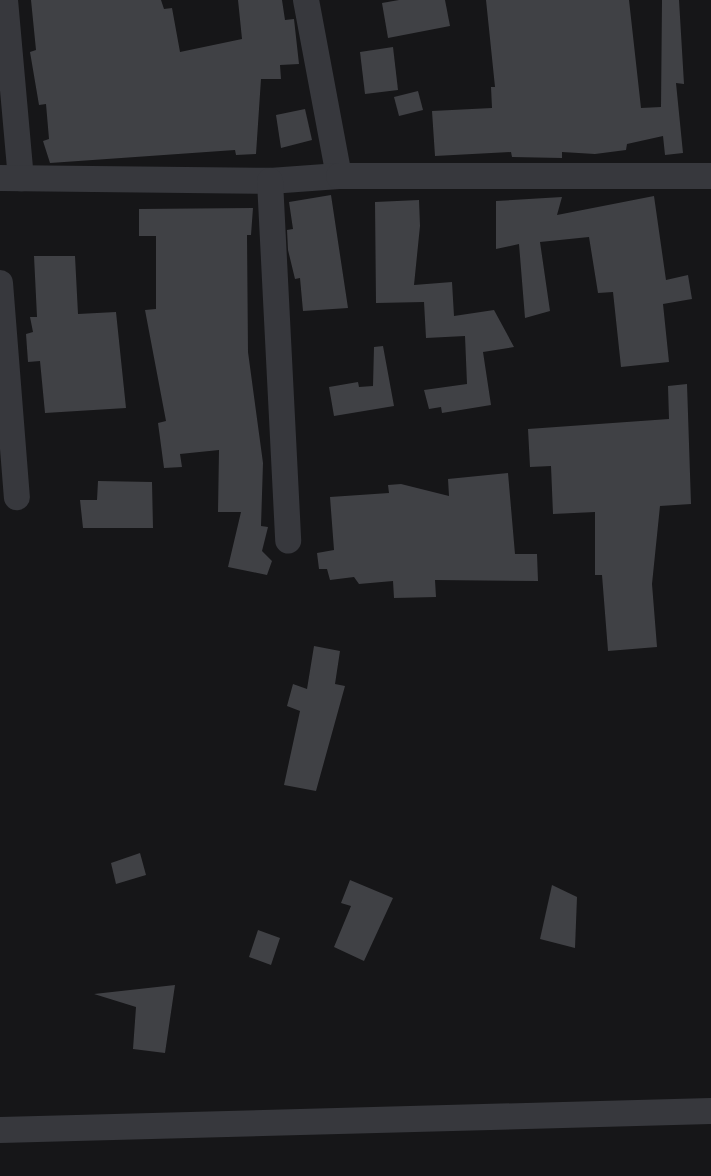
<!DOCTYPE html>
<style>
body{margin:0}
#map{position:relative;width:711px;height:1176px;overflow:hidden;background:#161618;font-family:"Titillium Web",sans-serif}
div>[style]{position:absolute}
.building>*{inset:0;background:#404145}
.minor>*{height:26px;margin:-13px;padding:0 13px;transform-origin:13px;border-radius:13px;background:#37383d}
span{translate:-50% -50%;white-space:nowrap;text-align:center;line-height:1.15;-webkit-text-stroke:4.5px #111113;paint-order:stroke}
</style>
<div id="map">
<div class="building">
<div style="clip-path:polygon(31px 0,161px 0,164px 9px,172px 8px,180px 52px,242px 39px,238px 0,282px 0,285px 20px,294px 19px,299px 64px,280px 65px,281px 79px,261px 79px,256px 154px,236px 155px,235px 150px,50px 163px,43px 141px,49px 139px,46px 104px,39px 105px,30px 52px,36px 50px)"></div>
<div style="clip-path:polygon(399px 0,445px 0,450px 26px,388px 38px,382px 3px)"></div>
<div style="clip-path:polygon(486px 0,629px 0,641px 108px,661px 107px,662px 0,679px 0,684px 84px,676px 83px,683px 153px,665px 155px,663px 136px,627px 144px,626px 150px,595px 154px,562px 152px,562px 158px,512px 157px,511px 152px,435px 156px,432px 111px,492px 108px,491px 87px,495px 87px)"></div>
<div style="clip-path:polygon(393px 47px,398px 90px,365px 94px,360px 52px)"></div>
<div style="clip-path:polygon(418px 91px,423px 110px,399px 116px,394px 97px)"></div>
<div style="clip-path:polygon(305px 109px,312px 140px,281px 148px,276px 115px)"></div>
<div style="clip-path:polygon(331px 195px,348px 308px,303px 311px,300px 278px,295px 279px,288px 250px,287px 230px,293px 229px,289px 202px)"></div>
<div style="clip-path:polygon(654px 196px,666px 280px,688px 275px,692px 299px,663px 304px,669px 362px,621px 367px,613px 292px,598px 293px,589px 237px,540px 242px,550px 311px,525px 318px,519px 244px,496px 249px,496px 201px,562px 197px,557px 215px)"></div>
<div style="clip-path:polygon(419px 200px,420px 226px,414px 285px,452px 282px,454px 316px,494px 310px,514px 347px,483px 352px,491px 405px,442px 413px,441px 407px,429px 409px,424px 390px,467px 384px,465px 336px,426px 338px,424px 302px,376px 303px,375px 202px)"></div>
<div style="clip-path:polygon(253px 208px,251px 235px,247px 235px,248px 352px,263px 463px,261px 526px,268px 527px,262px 551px,272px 561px,267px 575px,228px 567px,241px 512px,218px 512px,219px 450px,180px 454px,182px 467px,164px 468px,158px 423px,166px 421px,145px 310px,156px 309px,156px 236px,139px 236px,139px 209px)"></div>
<div style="clip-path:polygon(34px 256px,75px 256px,78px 314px,116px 312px,126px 408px,45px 413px,40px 361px,28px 362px,26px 334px,33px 332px,30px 317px,37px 317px)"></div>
<div style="clip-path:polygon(383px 346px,394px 406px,334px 416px,329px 387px,358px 382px,359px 387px,373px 386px,374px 347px)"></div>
<div style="clip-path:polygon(687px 384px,691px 504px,660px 506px,652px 584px,657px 647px,608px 651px,602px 575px,595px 575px,595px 512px,553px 514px,551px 466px,530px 467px,528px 429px,669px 419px,668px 386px)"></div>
<div style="clip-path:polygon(508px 473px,515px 554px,537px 554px,538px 581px,435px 580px,436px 597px,394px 598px,393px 581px,359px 584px,354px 577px,330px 580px,327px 569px,319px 569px,317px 553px,334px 550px,330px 497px,389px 493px,388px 485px,401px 484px,449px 496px,448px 479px)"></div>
<div style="clip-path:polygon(98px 481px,152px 482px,153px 528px,83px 528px,80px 500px,97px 500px)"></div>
<div style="clip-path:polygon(314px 646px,340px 651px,335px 684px,345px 686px,316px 791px,284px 785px,300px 711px,287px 706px,293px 684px,307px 689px)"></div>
<div style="clip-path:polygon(140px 853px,146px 875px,116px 884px,111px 863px)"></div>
<div style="clip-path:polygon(350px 880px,393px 898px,364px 961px,334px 947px,351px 906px,341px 903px)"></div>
<div style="clip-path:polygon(552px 885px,577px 897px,575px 948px,540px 939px)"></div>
<div style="clip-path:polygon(258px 930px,280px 938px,271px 965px,249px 957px)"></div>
<div style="clip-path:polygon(175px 985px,165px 1053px,133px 1049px,136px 1007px,94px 994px)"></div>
</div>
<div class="minor">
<div style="left:5px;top:0;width:179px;rotate:84.9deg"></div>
<div style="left:306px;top:0;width:179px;rotate:79.4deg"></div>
<div style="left:0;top:178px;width:270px;rotate:0.6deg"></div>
<div style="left:270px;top:181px;width:69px;rotate:-4.1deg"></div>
<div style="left:339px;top:176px;width:372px"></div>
<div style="left:270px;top:181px;width:360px;rotate:87.1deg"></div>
<div style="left:0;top:283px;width:215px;rotate:85.5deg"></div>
<div style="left:0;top:1130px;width:711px;rotate:-1.53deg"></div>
</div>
</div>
